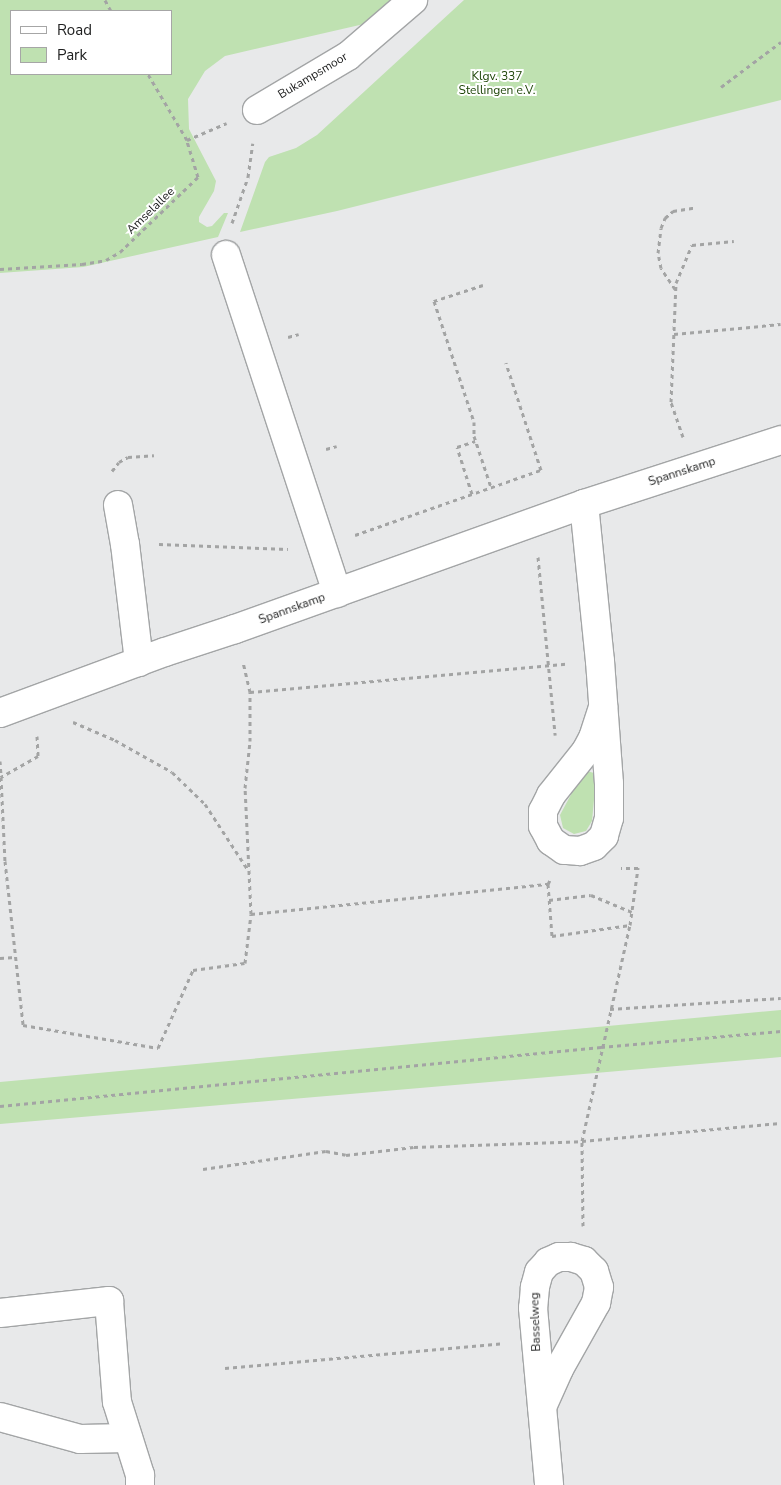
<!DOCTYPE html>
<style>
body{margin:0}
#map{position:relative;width:781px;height:1485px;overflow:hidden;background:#e8e9ea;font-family:"Nunito Sans",sans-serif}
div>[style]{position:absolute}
.green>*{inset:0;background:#bfe1b1}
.path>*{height:3px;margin-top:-1.5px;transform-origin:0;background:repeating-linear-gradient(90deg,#a3a4a4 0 4px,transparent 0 8px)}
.roads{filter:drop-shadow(1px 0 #a3a5a6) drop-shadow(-1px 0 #a3a5a6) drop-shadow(0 1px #a3a5a6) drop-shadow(0 -1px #a3a5a6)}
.minor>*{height:28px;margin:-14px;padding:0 14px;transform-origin:14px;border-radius:14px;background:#fff}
span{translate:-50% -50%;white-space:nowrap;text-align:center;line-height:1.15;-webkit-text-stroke:4px #fff;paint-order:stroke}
.street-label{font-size:12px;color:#202121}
.park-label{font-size:12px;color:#1f4608}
.legend{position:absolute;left:10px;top:10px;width:162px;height:65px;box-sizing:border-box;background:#fff;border:1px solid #a6a6a6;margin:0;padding:6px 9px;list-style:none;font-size:15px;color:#202121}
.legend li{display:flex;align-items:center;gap:10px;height:25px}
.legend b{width:25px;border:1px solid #a6a6a6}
</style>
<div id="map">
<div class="green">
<div style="clip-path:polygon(evenodd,0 0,391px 0,364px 24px,225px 56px,205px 71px,188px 99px,189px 129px,216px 181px,214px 191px,199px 217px,199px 222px,207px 227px,212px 226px,224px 213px,228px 213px,218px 237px,83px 267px,0 273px,0 0,11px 11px,171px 11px,171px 74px,11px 74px,11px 11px)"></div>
<div style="clip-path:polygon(464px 0,781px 0,781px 100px,337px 211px,240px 232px,265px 162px,269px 157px,296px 148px,317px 135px)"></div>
<div style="clip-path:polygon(587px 771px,594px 773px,596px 778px,592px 821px,586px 831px,574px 834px,563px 828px,560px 815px,581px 776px)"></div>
<div style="clip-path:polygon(781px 1010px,781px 1057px,0 1124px,0 1082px)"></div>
</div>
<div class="path">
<div style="left:105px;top:0;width:13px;rotate:61deg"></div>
<div style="left:721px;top:87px;width:75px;rotate:-36.9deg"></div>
<div style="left:187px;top:140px;width:43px;rotate:-23deg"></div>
<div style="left:232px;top:223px;width:49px;rotate:-70.8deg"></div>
<div style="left:248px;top:177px;width:34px;rotate:-82deg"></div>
<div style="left:0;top:269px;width:82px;rotate:-3.5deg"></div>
<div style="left:82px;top:264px;width:24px;rotate:-9deg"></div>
<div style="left:106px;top:260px;width:16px;rotate:-30deg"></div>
<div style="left:120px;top:252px;width:108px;rotate:-43.9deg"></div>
<div style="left:198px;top:177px;width:39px;rotate:-107deg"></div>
<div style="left:187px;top:140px;width:77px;rotate:-120.6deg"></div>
<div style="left:483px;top:285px;width:52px;rotate:161.9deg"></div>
<div style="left:434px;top:301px;width:127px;rotate:71.7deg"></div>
<div style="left:474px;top:422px;width:14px;rotate:90deg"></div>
<div style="left:474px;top:436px;width:54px;rotate:71.6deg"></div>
<div style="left:675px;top:289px;width:25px;rotate:-124deg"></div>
<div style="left:661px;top:268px;width:15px;rotate:-101deg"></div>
<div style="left:658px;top:253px;width:25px;rotate:-83deg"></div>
<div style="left:661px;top:228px;width:11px;rotate:-68deg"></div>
<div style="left:665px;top:218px;width:11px;rotate:-41deg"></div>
<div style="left:673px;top:211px;width:24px;rotate:-9deg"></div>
<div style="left:674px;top:334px;width:107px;rotate:-5.3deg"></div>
<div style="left:288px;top:337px;width:11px;rotate:-15deg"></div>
<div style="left:683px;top:437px;width:37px;rotate:-109deg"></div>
<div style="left:671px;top:402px;width:119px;rotate:-87.6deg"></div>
<div style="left:676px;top:283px;width:41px;rotate:-67.2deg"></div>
<div style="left:692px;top:245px;width:42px;rotate:-5.4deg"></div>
<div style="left:326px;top:449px;width:11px;rotate:-15deg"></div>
<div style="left:112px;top:471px;width:11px;rotate:-52deg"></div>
<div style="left:119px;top:462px;width:10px;rotate:-29deg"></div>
<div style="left:128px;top:457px;width:26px;rotate:-4deg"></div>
<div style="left:472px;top:494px;width:49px;rotate:-107.7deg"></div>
<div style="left:457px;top:447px;width:19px;rotate:-18deg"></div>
<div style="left:355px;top:535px;width:197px;rotate:-19.3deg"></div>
<div style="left:541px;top:470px;width:113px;rotate:-108.1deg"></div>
<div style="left:159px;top:544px;width:129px;rotate:2.2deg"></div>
<div style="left:538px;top:557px;width:179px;rotate:84.5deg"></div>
<div style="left:250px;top:692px;width:317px;rotate:-5.1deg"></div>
<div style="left:73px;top:722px;width:46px;rotate:23.2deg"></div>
<div style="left:115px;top:740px;width:65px;rotate:29.3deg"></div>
<div style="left:172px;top:772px;width:46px;rotate:44.1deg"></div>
<div style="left:205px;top:804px;width:79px;rotate:56.9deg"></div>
<div style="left:37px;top:736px;width:20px;rotate:87deg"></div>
<div style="left:38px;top:756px;width:43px;rotate:150.4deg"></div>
<div style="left:1px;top:777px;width:84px;rotate:87.3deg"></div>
<div style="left:5px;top:861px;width:165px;rotate:83.7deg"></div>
<div style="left:23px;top:1025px;width:137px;rotate:9.7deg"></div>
<div style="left:158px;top:1048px;width:85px;rotate:-65.8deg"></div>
<div style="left:193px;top:970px;width:52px;rotate:-7.7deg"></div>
<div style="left:245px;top:963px;width:49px;rotate:-83deg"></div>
<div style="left:251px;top:914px;width:126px;rotate:-92.7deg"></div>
<div style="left:245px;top:788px;width:47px;rotate:-83.9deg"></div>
<div style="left:250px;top:741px;width:49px;rotate:-90deg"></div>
<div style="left:250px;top:692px;width:31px;rotate:-103deg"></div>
<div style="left:0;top:761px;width:16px;rotate:86deg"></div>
<div style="left:548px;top:884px;width:52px;rotate:85.6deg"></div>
<div style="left:552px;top:936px;width:79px;rotate:-8deg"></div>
<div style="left:549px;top:900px;width:42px;rotate:-6.8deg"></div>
<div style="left:591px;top:895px;width:44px;rotate:22.5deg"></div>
<div style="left:251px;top:914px;width:299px;rotate:-5.8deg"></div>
<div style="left:548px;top:884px;width:4px;rotate:-63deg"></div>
<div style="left:0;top:958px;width:15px;rotate:-4deg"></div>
<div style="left:610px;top:1009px;width:171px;rotate:-3.7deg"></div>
<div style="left:0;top:1106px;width:604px;rotate:-5.61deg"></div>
<div style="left:601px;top:1047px;width:181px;rotate:-5.1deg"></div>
<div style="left:203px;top:1169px;width:124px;rotate:-8.3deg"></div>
<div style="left:326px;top:1151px;width:20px;rotate:11deg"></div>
<div style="left:346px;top:1155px;width:68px;rotate:-6.7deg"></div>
<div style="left:414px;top:1147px;width:168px;rotate:-2deg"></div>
<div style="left:582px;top:1141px;width:200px;rotate:-5.2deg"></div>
<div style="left:583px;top:1226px;width:85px;rotate:-90.7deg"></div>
<div style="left:582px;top:1141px;width:221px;rotate:-77.5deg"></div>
<div style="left:630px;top:925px;width:58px;rotate:-82deg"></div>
<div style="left:638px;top:868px;width:17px;rotate:180deg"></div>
<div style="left:225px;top:1368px;width:279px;rotate:-5.1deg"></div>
</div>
<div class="roads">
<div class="minor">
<div style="left:257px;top:110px;width:106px;rotate:-30.7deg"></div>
<div style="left:348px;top:56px;width:86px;rotate:-40.7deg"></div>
<div style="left:226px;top:255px;width:356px;rotate:71.8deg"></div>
<div style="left:584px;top:504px;width:158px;rotate:84.2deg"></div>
<div style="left:600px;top:661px;width:123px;rotate:85.8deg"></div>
<div style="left:609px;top:784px;width:34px;rotate:90deg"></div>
<div style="left:609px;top:818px;width:19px;rotate:106deg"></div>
<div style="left:604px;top:836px;width:14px;rotate:135deg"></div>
<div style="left:594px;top:846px;width:15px;rotate:160deg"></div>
<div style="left:580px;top:851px;width:16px;rotate:-176deg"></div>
<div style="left:564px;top:850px;width:16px;rotate:-145deg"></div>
<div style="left:551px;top:841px;width:17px;rotate:-118deg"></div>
<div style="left:543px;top:826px;width:15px;rotate:-90deg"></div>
<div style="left:543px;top:811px;width:18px;rotate:-63deg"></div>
<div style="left:551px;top:795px;width:56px;rotate:-51.5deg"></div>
<div style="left:586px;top:751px;width:15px;rotate:-62deg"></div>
<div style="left:593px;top:738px;width:33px;rotate:-72deg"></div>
<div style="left:118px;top:505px;width:40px;rotate:80deg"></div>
<div style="left:125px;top:544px;width:119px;rotate:83.2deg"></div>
<div style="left:0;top:713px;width:176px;rotate:-20.3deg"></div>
<div style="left:165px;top:652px;width:74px;rotate:-18.2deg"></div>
<div style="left:235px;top:629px;width:371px;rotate:-19.7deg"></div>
<div style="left:584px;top:504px;width:207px;rotate:-18deg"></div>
<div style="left:0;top:1313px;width:110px;rotate:-6.3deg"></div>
<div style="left:109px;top:1301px;width:101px;rotate:85.5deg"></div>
<div style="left:117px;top:1402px;width:77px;rotate:72.5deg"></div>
<div style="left:140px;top:1475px;width:10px;rotate:90deg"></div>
<div style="left:542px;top:1407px;width:42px;rotate:-65.9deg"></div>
<div style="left:559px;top:1369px;width:76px;rotate:-60.7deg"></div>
<div style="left:596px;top:1303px;width:16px;rotate:-79deg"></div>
<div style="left:599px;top:1287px;width:17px;rotate:-107deg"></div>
<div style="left:594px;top:1271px;width:14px;rotate:-135deg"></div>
<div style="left:584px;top:1261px;width:14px;rotate:-163deg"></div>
<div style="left:571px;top:1257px;width:12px;rotate:180deg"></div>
<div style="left:559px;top:1257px;width:12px;rotate:156deg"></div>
<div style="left:548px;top:1262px;width:13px;rotate:132deg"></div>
<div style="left:539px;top:1272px;width:16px;rotate:105deg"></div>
<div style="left:535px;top:1287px;width:21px;rotate:95deg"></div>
<div style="left:533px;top:1308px;width:178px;rotate:84.8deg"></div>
<div style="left:0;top:1417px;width:83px;rotate:15.4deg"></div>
<div style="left:80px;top:1439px;width:48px;rotate:-1.2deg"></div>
</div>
</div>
<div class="street-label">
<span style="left:313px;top:76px;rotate:-31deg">Bukampsmoor</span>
<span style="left:151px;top:211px;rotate:-44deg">Amselallee</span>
<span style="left:682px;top:472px;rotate:-18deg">Spannskamp</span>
<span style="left:292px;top:609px;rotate:-20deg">Spannskamp</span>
<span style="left:536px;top:1322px;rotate:-92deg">Basselweg</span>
</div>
<div class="park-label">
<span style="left:497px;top:84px">Klgv. 337<br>Stellingen e.V.</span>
</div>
<ul class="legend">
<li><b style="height:6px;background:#fff"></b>Road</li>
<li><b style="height:14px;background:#bfe1b1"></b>Park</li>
</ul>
</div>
